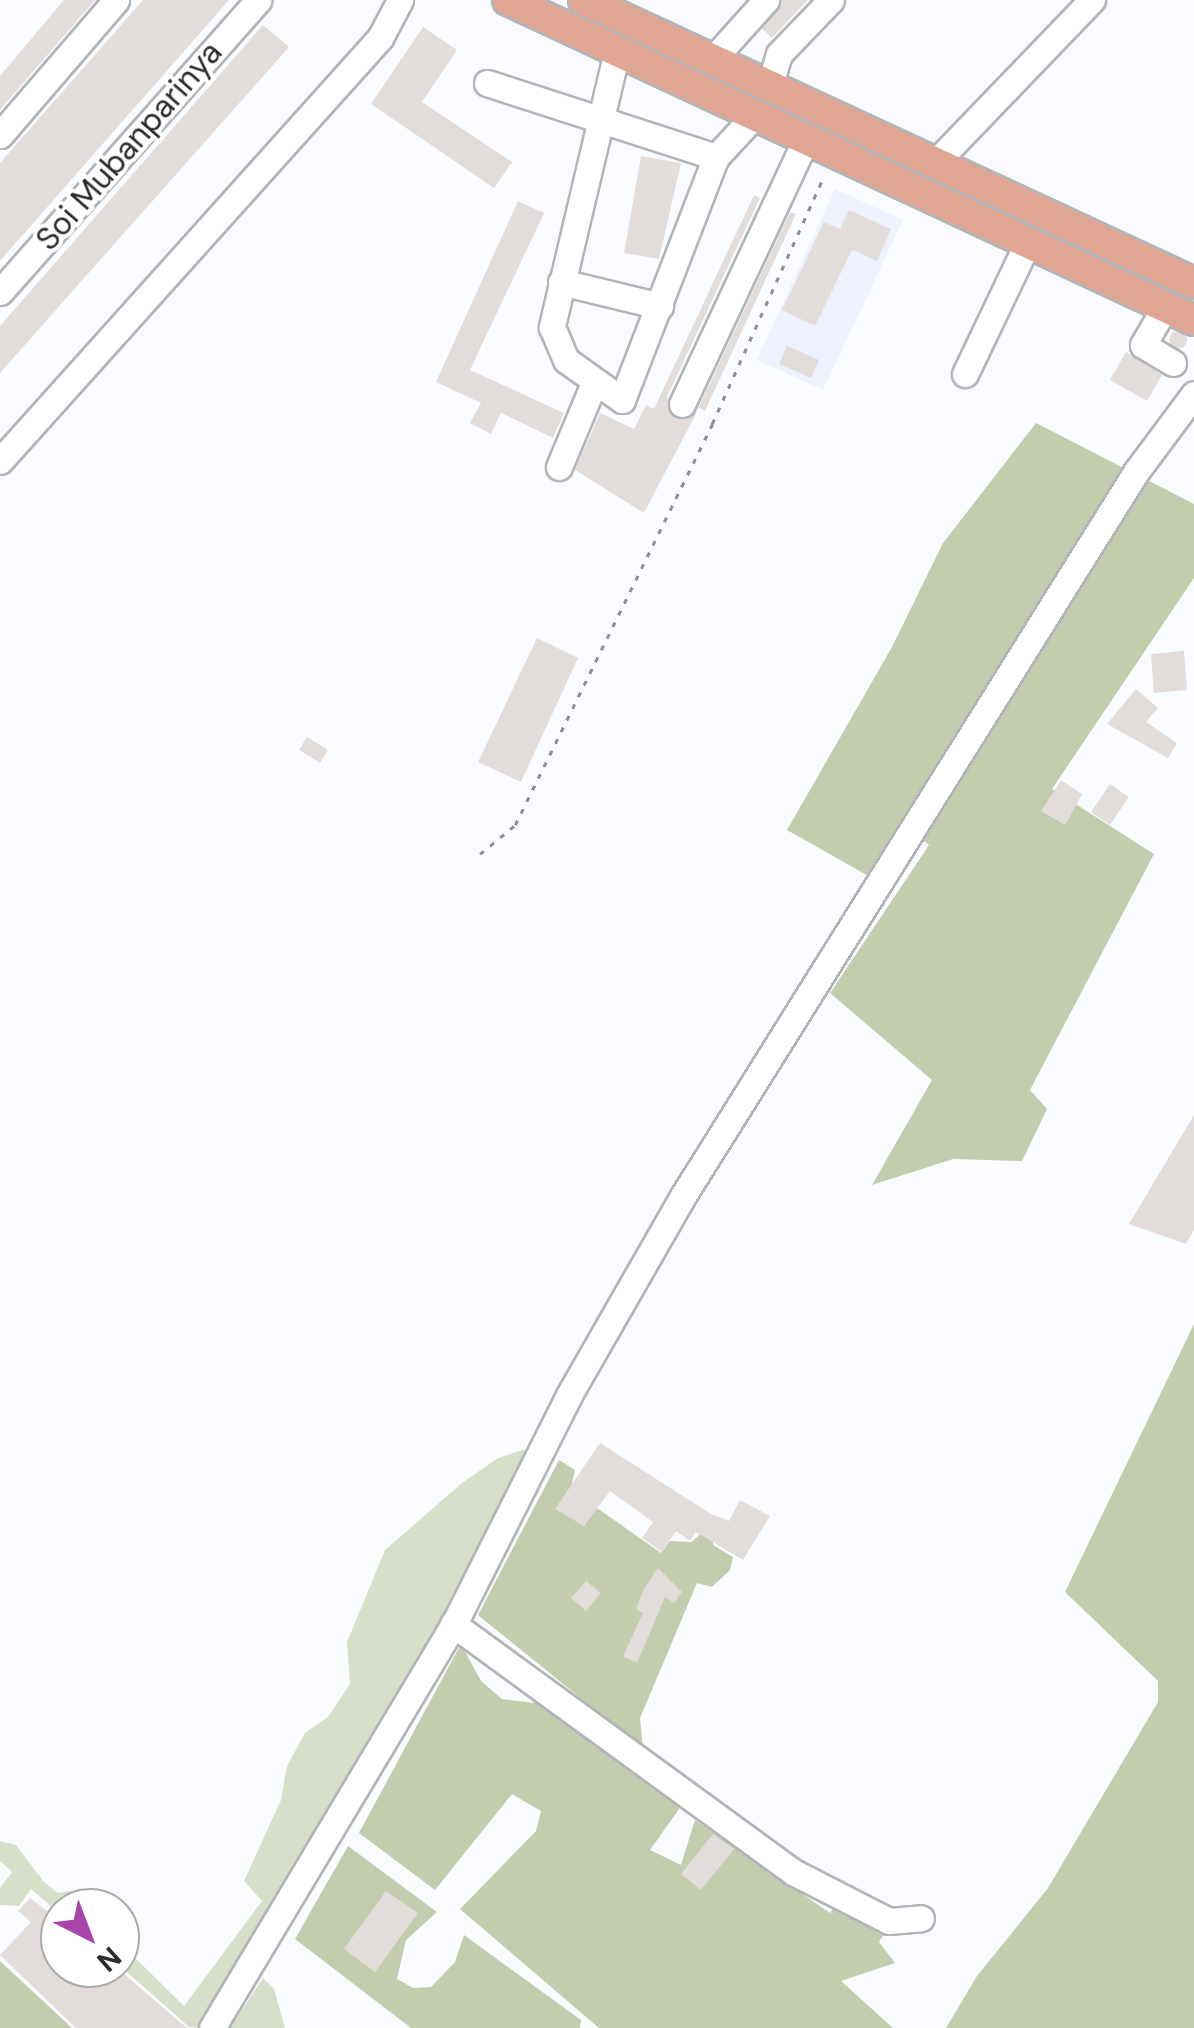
<!DOCTYPE html>
<style>
body{margin:0}
#map{position:relative;width:1194px;height:2028px;overflow:hidden;background:#fafbff;font-family:"DM Sans",sans-serif}
div>[style]{position:absolute}
.built>*{inset:0;background:#eef2fe}
.green>*{inset:0;background:#d8dfc8}
.forest>*{inset:0;background:#c3ccad}
.building>*{inset:0;background:#e2dddb}
.round{border-radius:50%}
.path>*{height:2.5px;margin-top:-1.25px;transform-origin:0;background:repeating-linear-gradient(90deg,#8e8e91 0 5px,transparent 0 13px)}
.roads{filter:drop-shadow(2px 0 #b3b4b9) drop-shadow(-2px 0 #b3b4b9) drop-shadow(0 2px #b3b4b9) drop-shadow(0 -2px #b3b4b9)}
.minor>*{height:25px;margin:-12.5px;padding:0 12.5px;transform-origin:12.5px;border-radius:12.5px;background:#fff}
.major>*{height:30px;margin:-15px;padding:0 15px;transform-origin:15px;border-radius:15px;background:#dfa694}
span{translate:-50% -50%;white-space:nowrap;text-align:center;line-height:1.15;-webkit-text-stroke:8px #fff;paint-order:stroke}
.street-label{font-size:32px;color:#2c2c2e}
.north{position:absolute;left:40px;top:1888px;width:100px;height:100px;box-sizing:border-box;background:#fff;border:2px solid #ababab;border-radius:50%;rotate:138deg;font-size:28px;font-weight:700;line-height:40px;text-align:center;color:#2c2c2e}
.north::after{content:'';display:block;margin:auto;width:35px;height:45px;background:#a845ab;clip-path:polygon(50% 0,100% 100%,50% 72%,0 100%)}
</style>
<div id="map">
<div class="built">
<div style="clip-path:polygon(835px 189px,903px 220px,823px 390px,757px 360px)"></div>
</div>
<div class="green">
<div style="clip-path:polygon(529px 1448px,437px 1633px,199px 2028px,189px 2027px,120px 1966px,120px 1943px,184px 2006px,262px 1901px,244px 1881px,281px 1800px,287px 1766px,305px 1733px,328px 1717px,350px 1684px,347px 1642px,385px 1550px,462px 1483px,498px 1458px)"></div>
<div style="clip-path:polygon(0 1841px,16px 1845px,44px 1882px,58px 1893px,72px 1891px,86px 1908px,60px 1908px,60px 1914px,31px 1889px,19px 1906px,0 1905px,0 1888px,12px 1872px,0 1861px)"></div>
<div style="clip-path:polygon(263px 1978px,274px 1989px,285px 2028px,230px 2028px)"></div>
</div>
<div class="forest">
<div style="clip-path:polygon(1036px 423px,1194px 504px,1194px 578px,1052px 789px,1154px 854px,1030px 1090px,1047px 1109px,1022px 1161px,953px 1159px,872px 1185px,932px 1080px,830px 993px,929px 845px,913px 832px,879px 882px,787px 830px,892px 647px,943px 543px)"></div>
<div style="clip-path:polygon(1194px 1324px,1194px 2028px,946px 2028px,977px 1976px,1048px 1888px,1158px 1702px,1158px 1681px,1065px 1592px)"></div>
<div style="clip-path:polygon(559px 1460px,575px 1470px,572px 1483px,597px 1508px,661px 1553px,670px 1541px,691px 1542px,712px 1525px,713px 1545px,733px 1557px,730px 1570px,712px 1587px,697px 1583px,640px 1718px,643px 1749px,478px 1615px)"></div>
<div style="clip-path:polygon(461px 1644px,481px 1681px,502px 1699px,560px 1706px,684px 1802px,650px 1850px,681px 1865px,695px 1820px,830px 1913px,845px 1888px,895px 1917px,879px 1942px,895px 1963px,841px 1981px,893px 2028px,599px 2028px,460px 1909px,536px 1831px,541px 1811px,512px 1794px,435px 1890px,359px 1833px)"></div>
<div style="clip-path:polygon(348px 1846px,437px 1912px,406px 1940px,397px 1979px,413px 1988px,431px 1987px,455px 1962px,464px 1935px,581px 2020px,580px 2028px,411px 2028px,295px 1939px)"></div>
<div style="clip-path:polygon(0 1961px,72px 2028px,0 2028px)"></div>
</div>
<div class="building">
<div style="clip-path:polygon(64px 0,95px 0,0 110px,0 76px)"></div>
<div style="clip-path:polygon(143px 0,229px 0,0 261px,0 163px)"></div>
<div style="clip-path:polygon(782px 0,808px 0,772px 38px,762px 29px)"></div>
<div style="clip-path:polygon(263px 25px,289px 47px,0 373px,0 326px)"></div>
<div style="clip-path:polygon(423px 27px,457px 50px,422px 102px,512px 162px,494px 188px,371px 104px)"></div>
<div style="clip-path:polygon(641px 156px,681px 163px,659px 259px,624px 253px)"></div>
<div style="clip-path:polygon(754px 195px,760px 198px,667px 397px,676px 419px,697px 411px,790px 212px,796px 214px,705px 411px,699px 408px,644px 513px,575px 470px,600px 413px,634px 429px,646px 405px,654px 409px)"></div>
<div style="clip-path:polygon(518px 201px,544px 213px,470px 370px,564px 413px,553px 438px,501px 413px,491px 434px,470px 423px,481px 403px,436px 382px)"></div>
<div style="clip-path:polygon(849px 210px,891px 229px,877px 261px,852px 250px,815px 326px,782px 310px,824px 222px,840px 229px)"></div>
<div class="round" style="left:1169px;top:331px;width:18px;height:18px"></div>
<div style="clip-path:polygon(787px 346px,819px 360px,811px 378px,779px 364px)"></div>
<div style="clip-path:polygon(1126px 352px,1162px 375px,1147px 401px,1110px 380px)"></div>
<div style="clip-path:polygon(537px 638px,578px 658px,521px 782px,478px 762px)"></div>
<div style="clip-path:polygon(1184px 651px,1187px 690px,1154px 693px,1151px 654px)"></div>
<div style="clip-path:polygon(1136px 689px,1158px 708px,1146px 722px,1177px 743px,1168px 758px,1107px 724px)"></div>
<div style="clip-path:polygon(307px 737px,328px 750px,320px 763px,299px 750px)"></div>
<div style="clip-path:polygon(1061px 780px,1082px 794px,1065px 825px,1041px 811px)"></div>
<div style="clip-path:polygon(1110px 784px,1129px 797px,1110px 825px,1091px 812px)"></div>
<div style="clip-path:polygon(1194px 1115px,1194px 1230px,1186px 1244px,1129px 1224px)"></div>
<div style="clip-path:polygon(600px 1443px,711px 1514px,729px 1521px,740px 1500px,770px 1516px,743px 1560px,696px 1532px,690px 1541px,676px 1531px,662px 1552px,642px 1538px,653px 1522px,610px 1491px,584px 1526px,555px 1509px)"></div>
<div style="clip-path:polygon(658px 1568px,682px 1592px,674px 1603px,665px 1597px,637px 1663px,623px 1656px,643px 1613px,636px 1609px,644px 1589px)"></div>
<div style="clip-path:polygon(586px 1581px,601px 1593px,586px 1611px,571px 1598px)"></div>
<div style="clip-path:polygon(713px 1834px,734px 1849px,701px 1890px,681px 1874px)"></div>
<div style="clip-path:polygon(386px 1891px,418px 1913px,375px 1972px,344px 1949px)"></div>
<div style="clip-path:polygon(30px 1898px,60px 1921px,60px 1968px,117px 1968px,187px 2028px,76px 2028px,0 1955px,31px 1922px,18px 1911px)"></div>
</div>
<div class="path">
<div style="left:480px;top:854px;width:45px;rotate:-39.6deg"></div>
<div style="left:515px;top:825px;width:447px;rotate:-63.8deg"></div>
<div style="left:712px;top:424px;width:272px;rotate:-65.7deg"></div>
</div>
<div class="roads">
<div class="minor">
<div style="left:617px;top:51px;width:284px;rotate:103.3deg"></div>
<div style="left:552px;top:327px;width:36px;rotate:67deg"></div>
<div style="left:566px;top:360px;width:69px;rotate:35.5deg"></div>
<div style="left:622px;top:400px;width:261px;rotate:-68.9deg"></div>
<div style="left:716px;top:157px;width:57px;rotate:-47.1deg"></div>
<div style="left:712px;top:60px;width:81px;rotate:-48deg"></div>
<div style="left:487px;top:83px;width:241px;rotate:17.9deg"></div>
<div style="left:769px;top:87px;width:34px;rotate:-73deg"></div>
<div style="left:779px;top:54px;width:75px;rotate:-46.1deg"></div>
<div style="left:0;top:135px;width:178px;rotate:-49.3deg"></div>
<div style="left:934px;top:164px;width:228px;rotate:-46.1deg"></div>
<div style="left:561px;top:282px;width:102px;rotate:13.6deg"></div>
<div style="left:0;top:292px;width:390px;rotate:-48.5deg"></div>
<div style="left:1165px;top:307px;width:44px;rotate:120.1deg"></div>
<div style="left:1143px;top:345px;width:35px;rotate:31deg"></div>
<div style="left:965px;top:374px;width:144px;rotate:-64.5deg"></div>
<div style="left:682px;top:404px;width:293px;rotate:-64.9deg"></div>
<div style="left:0;top:461px;width:569px;rotate:-48.07deg"></div>
<div style="left:380px;top:38px;width:43px;rotate:-62.2deg"></div>
<div style="left:559px;top:467px;width:91px;rotate:-67.4deg"></div>
<div style="left:453px;top:1624px;width:421px;rotate:36.1deg"></div>
<div style="left:793px;top:1872px;width:108px;rotate:27deg"></div>
<div style="left:889px;top:1921px;width:32px;rotate:-5deg"></div>
<div style="left:212px;top:2028px;width:473px;rotate:-59.1deg"></div>
<div style="left:455px;top:1622px;width:254px;rotate:-63.3deg"></div>
<div style="left:569px;top:1395px;width:229px;rotate:-60.2deg"></div>
<div style="left:683px;top:1196px;width:854px;rotate:-57.97deg"></div>
<div style="left:1136px;top:472px;width:97px;rotate:-53.4deg"></div>
</div>
<div class="major">
<div style="left:508px;top:0;width:757px;rotate:25.01deg"></div>
<div style="left:584px;top:0;width:672px;rotate:24.89deg"></div>
</div>
</div>
<div class="street-label">
<span style="left:129px;top:146px;rotate:-49deg">Soi Mubanparinya</span>
</div>
<div class="north">N</div>
</div>
